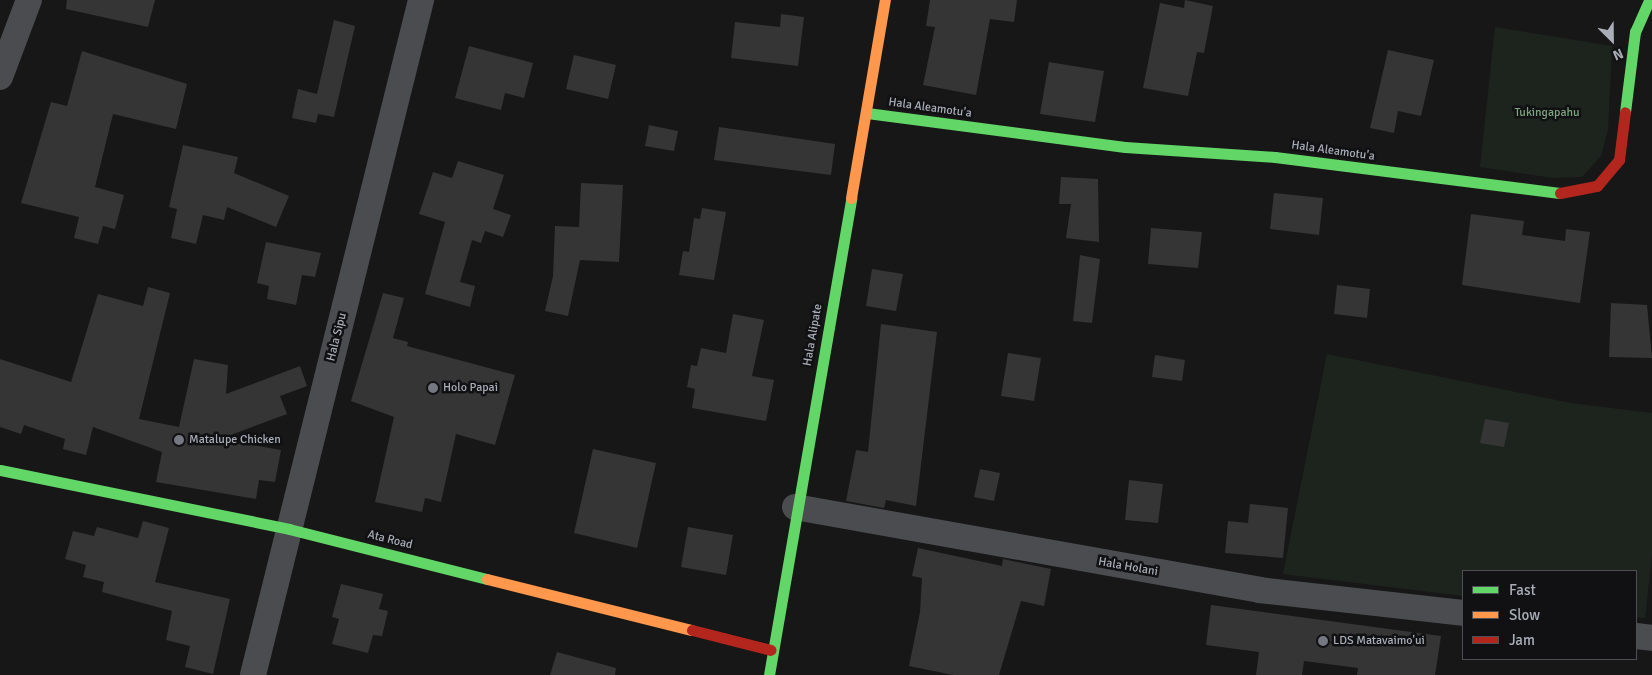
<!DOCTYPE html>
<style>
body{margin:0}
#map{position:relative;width:1652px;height:675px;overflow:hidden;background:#171717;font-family:Signika,sans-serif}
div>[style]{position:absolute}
.green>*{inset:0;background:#1d241e}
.building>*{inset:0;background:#353536}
.street>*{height:26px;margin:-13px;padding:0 13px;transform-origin:13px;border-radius:13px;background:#4b4c50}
.fast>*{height:11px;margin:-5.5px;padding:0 5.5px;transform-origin:5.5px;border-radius:5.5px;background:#63d668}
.slow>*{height:11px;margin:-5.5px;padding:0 5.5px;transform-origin:5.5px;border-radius:5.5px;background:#ff974d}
.jam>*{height:11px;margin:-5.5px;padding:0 5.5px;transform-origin:5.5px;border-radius:5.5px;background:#b3261e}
.dots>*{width:14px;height:14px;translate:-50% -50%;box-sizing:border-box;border:2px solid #111113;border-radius:50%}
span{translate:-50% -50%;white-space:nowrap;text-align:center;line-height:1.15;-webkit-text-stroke:5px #111113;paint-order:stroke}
.street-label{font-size:12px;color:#a8adb8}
.park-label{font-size:12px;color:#7fa381}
.poi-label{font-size:12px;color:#a8adb8}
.left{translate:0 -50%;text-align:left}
.legend{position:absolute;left:1462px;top:570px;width:175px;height:90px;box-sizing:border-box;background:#111113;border:1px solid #4d4f55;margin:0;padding:6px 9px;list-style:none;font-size:15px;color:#a8adb8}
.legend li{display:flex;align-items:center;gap:10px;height:25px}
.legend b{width:25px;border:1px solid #4d4f55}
.north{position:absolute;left:1587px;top:15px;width:50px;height:50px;-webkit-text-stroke:4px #111113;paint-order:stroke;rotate:157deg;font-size:14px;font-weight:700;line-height:20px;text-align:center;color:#a8adb8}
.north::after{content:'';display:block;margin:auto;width:18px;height:22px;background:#a8adb8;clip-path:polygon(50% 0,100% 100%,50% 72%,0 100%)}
</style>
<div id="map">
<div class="green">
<div style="clip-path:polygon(1495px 27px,1612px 46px,1608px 129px,1601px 156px,1582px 177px,1553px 178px,1480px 167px)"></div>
<div style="clip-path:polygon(1327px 354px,1571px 403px,1652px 413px,1652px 554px,1645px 618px,1636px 617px,1636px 571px,1463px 571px,1463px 596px,1283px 574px)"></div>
</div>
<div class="building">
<div style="clip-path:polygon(67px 0,155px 0,148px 27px,66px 9px)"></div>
<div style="clip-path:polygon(930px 0,1017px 0,1014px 22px,990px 19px,976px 95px,923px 85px,935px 27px,926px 26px)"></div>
<div style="clip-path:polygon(1185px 0,1213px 6px,1204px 53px,1197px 52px,1188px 96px,1143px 88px,1160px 3px,1184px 8px)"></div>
<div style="clip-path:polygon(781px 14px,804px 17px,798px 66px,731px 58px,735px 22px,780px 27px)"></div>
<div style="clip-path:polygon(334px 20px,355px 26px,334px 117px,318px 114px,316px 123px,292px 118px,298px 89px,317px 94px)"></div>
<div style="clip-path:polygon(469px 46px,533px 63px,524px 98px,505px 93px,501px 110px,455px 98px)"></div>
<div style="clip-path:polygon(1388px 50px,1434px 60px,1421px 116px,1398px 111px,1394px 133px,1370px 128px)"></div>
<div style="clip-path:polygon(82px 51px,187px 84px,176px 129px,113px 114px,95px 187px,124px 195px,115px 229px,103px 226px,98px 244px,74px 238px,79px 217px,21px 203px,51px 102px,67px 106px)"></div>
<div style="clip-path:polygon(574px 55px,616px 65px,608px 99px,566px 89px)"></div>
<div style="clip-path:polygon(1049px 62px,1104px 71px,1095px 122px,1040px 114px)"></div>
<div style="clip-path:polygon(649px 125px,678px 131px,674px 151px,645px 146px)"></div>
<div style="clip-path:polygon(719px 127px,835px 144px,831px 175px,714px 160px)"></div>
<div style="clip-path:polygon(183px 145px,238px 157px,234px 173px,289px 196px,276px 227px,227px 207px,224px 220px,203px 215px,196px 244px,171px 238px,177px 209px,169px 207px)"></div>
<div style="clip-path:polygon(458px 161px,504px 175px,493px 209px,511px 215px,503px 237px,485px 231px,481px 243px,472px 240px,460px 282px,475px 286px,470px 307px,425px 294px,445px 222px,419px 214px,433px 172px,452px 178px)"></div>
<div style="clip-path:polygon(1061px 177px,1098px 179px,1099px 242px,1066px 238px,1071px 204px,1059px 204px)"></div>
<div style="clip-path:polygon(581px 183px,623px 185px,619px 262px,580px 260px,568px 316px,545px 311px,553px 276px,555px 226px,579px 227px)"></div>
<div style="clip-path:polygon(1274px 193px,1323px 198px,1319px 235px,1270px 229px)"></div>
<div style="clip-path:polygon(702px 208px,726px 212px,714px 280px,679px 275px,683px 251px,689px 252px,694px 218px,700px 219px)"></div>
<div style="clip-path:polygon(1471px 214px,1524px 221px,1522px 235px,1565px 241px,1566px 229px,1590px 232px,1580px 303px,1462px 285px)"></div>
<div style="clip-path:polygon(1151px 228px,1202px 232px,1198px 268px,1148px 264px)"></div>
<div style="clip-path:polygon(266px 242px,321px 253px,315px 277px,302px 275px,296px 305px,267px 299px,269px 286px,257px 283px)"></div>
<div style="clip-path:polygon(1080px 255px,1100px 259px,1092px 323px,1073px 321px)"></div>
<div style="clip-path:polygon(872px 269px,903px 274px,896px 311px,866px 306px)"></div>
<div style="clip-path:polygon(1337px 285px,1370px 289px,1367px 318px,1334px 314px)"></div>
<div style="clip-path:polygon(148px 287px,170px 293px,139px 419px,179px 427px,194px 359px,228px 365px,226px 394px,300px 366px,307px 386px,280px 396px,287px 414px,220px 439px,281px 450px,275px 482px,259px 480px,256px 499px,156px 482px,162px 452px,93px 427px,86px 455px,63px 449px,65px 439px,24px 425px,21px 434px,0 427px,0 359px,71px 382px,98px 294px,143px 306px)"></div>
<div style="clip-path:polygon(383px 293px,404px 298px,393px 338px,408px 342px,407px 346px,515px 375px,495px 445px,456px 434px,441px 502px,425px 498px,422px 512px,375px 502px,394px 417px,351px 401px)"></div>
<div style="clip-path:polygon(1611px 303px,1647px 305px,1652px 358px,1609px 357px)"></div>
<div style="clip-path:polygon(733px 314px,764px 320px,752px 376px,774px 380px,766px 421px,692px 408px,695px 389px,687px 387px,691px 365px,697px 366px,701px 348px,726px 353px)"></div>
<div style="clip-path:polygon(881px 324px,937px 332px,916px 506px,886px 500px,884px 508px,846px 501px,856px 450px,868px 452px)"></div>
<div style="clip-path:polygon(1008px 353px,1041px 358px,1034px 401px,1001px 396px)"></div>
<div style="clip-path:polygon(1155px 355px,1185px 360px,1182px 381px,1152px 377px)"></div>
<div style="clip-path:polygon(1485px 419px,1509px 423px,1504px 447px,1480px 443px)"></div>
<div style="clip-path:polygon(593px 449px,656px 463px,637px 548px,574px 533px)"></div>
<div style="clip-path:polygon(980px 469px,1000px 473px,994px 501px,974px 497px)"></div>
<div style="clip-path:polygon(1129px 480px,1163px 484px,1158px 523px,1125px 520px)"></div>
<div style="clip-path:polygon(1250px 504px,1288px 508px,1283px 558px,1225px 553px,1228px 521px,1248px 523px)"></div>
<div style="clip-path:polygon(143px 521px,169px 528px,155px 582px,230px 599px,213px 674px,185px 667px,190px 646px,166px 640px,172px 611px,102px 592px,104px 582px,83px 577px,86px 565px,65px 559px,73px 531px,94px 536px,97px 527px,138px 538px)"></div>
<div style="clip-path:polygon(688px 527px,733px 535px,726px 575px,681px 567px)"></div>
<div style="clip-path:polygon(918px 548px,1002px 566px,1003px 559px,1051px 569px,1044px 606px,1021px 601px,999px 675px,953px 675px,909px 666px,920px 612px,922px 578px,912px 576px)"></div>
<div style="clip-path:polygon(341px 584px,383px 594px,379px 609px,388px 611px,382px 636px,373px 635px,368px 653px,332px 644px,339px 619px,332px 617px)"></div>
<div style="clip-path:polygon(1211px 605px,1441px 636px,1435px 675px,1357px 675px,1358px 668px,1304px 661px,1302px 675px,1256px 675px,1259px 652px,1206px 645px)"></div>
<div style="clip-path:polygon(557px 652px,616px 668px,615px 675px,550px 675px)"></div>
</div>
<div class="street">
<div style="left:0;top:77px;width:82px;rotate:-69.4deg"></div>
<div style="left:795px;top:507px;width:471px;rotate:10.1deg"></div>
<div style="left:1259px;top:590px;width:205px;rotate:6.4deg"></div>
<div style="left:1636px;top:636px;width:16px;rotate:7deg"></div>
<div style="left:253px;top:675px;width:696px;rotate:-76.02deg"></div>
</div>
<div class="fast">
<div style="left:1625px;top:112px;width:81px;rotate:-82.9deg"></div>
<div style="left:1635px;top:32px;width:35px;rotate:-66deg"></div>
<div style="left:867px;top:113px;width:260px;rotate:7.5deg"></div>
<div style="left:1125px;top:147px;width:150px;rotate:3.8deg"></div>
<div style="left:1275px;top:157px;width:287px;rotate:7.2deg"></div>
<div style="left:0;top:470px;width:295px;rotate:11.5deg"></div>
<div style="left:289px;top:529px;width:204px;rotate:14.2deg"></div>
<div style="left:769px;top:675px;width:484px;rotate:-80.2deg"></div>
</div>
<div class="slow">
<div style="left:851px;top:198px;width:201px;rotate:-80.3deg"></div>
<div style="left:487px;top:579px;width:211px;rotate:14deg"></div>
</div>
<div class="jam">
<div style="left:1560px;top:193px;width:38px;rotate:-11deg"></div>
<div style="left:1597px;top:186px;width:34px;rotate:-50deg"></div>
<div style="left:1619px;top:160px;width:48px;rotate:-82.9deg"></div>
<div style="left:692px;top:630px;width:81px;rotate:14.2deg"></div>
</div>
<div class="dots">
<div style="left:433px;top:388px;background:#757880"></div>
<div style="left:179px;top:440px;background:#757880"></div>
<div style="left:1323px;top:641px;background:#757880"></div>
</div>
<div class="street-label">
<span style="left:930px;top:108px;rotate:8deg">Hala Aleamotu'a</span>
<span style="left:1333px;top:151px;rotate:8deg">Hala Aleamotu'a</span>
<span style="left:813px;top:335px;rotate:-80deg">Hala Alipate</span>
<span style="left:337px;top:337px;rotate:-76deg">Hala Sipu</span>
<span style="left:390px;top:540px;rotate:14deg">Ata Road</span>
<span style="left:1128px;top:567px;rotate:10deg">Hala Holani</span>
</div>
<div class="park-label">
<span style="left:1547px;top:113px">Tukingapahu</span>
</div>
<div class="poi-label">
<span class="left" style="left:443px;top:388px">Holo Papai</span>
<span class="left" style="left:189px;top:440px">Matalupe Chicken</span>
<span class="left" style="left:1333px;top:641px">LDS Matavaimo'ui</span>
</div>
<ul class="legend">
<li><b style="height:6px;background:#63d668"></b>Fast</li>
<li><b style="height:6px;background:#ff974d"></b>Slow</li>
<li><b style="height:6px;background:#b3261e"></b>Jam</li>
</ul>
<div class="north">N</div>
</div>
